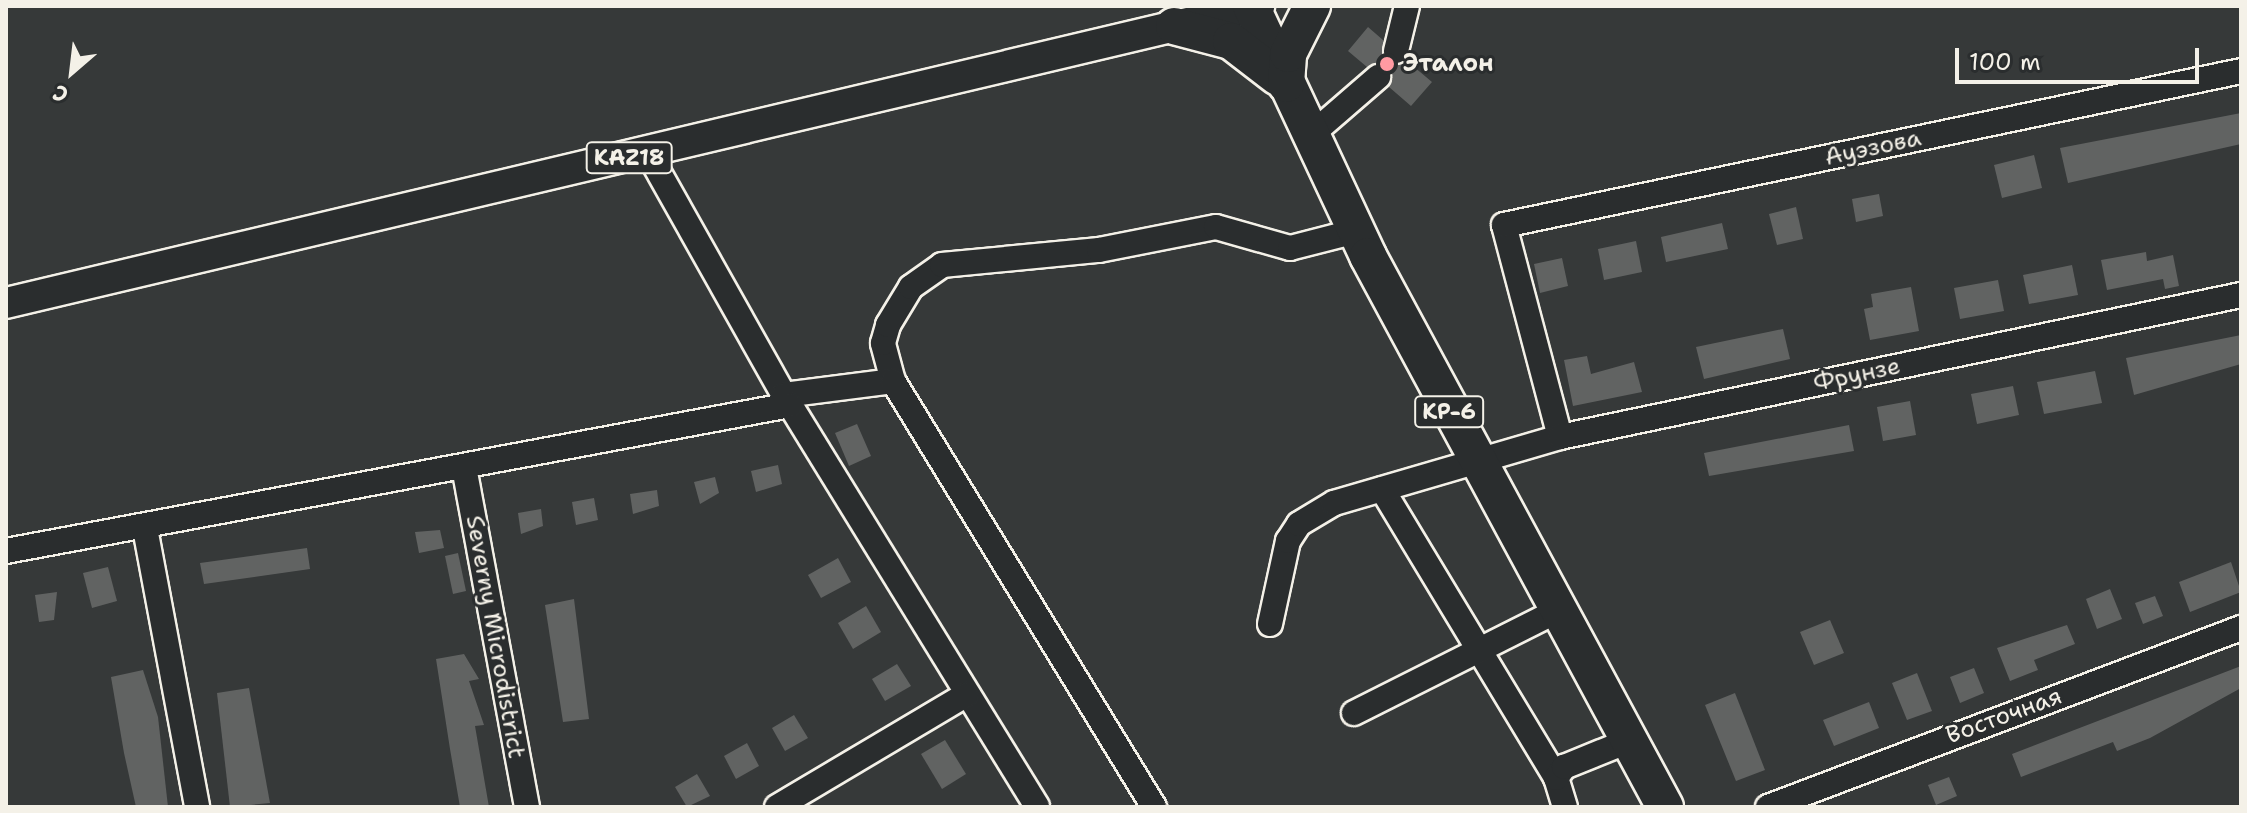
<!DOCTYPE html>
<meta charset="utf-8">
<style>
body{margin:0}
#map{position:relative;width:2247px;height:813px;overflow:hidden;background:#363939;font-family:"Shantell Sans",sans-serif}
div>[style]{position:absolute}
.building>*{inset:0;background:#616362}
.roads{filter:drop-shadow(2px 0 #f4f1e8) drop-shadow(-2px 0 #f4f1e8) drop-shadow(0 2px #f4f1e8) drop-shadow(0 -2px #f4f1e8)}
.minor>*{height:24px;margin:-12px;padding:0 12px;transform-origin:12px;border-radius:12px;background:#2a2d2e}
.major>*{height:30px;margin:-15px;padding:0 15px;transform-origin:15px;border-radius:15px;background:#2a2d2e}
.highway>*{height:36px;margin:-18px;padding:0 18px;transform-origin:18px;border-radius:18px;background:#2a2d2e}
.dots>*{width:22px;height:22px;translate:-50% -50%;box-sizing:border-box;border:4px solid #2a2d2e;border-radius:50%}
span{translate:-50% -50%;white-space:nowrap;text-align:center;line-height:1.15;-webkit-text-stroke:6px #2a2d2e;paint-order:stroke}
.shield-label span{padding:2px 6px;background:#2a2d2e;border:2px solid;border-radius:6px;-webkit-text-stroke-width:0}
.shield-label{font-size:22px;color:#f4f1e8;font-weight:700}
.poi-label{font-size:24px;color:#f4f1e8;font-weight:700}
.left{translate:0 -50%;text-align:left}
.street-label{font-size:24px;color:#f4f1e8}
.frame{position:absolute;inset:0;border:8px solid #f4f1e8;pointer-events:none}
.north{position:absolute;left:32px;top:32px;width:80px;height:80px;-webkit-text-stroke:6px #2a2d2e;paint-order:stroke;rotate:208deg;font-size:22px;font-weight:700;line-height:32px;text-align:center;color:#f4f1e8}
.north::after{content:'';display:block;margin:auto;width:28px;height:36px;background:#f4f1e8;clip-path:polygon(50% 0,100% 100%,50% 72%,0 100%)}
.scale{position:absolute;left:1955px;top:48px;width:244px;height:36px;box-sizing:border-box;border:4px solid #f4f1e8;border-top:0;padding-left:10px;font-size:24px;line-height:28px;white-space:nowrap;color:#f4f1e8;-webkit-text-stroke:6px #2a2d2e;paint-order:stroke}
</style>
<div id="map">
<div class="building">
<div style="clip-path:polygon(1368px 27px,1383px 40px,1386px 62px,1407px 61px,1432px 82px,1411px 106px,1389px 87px,1389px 67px,1367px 67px,1348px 51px)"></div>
<div style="clip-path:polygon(2241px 113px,2241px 144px,2068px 183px,2060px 148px)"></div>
<div style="clip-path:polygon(2034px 155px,2042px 188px,2002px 198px,1994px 165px)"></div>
<div style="clip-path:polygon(1879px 194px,1883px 216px,1856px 222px,1852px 199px)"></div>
<div style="clip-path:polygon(1796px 207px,1803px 239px,1777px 245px,1769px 214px)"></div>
<div style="clip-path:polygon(1722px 223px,1728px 249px,1666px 262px,1661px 237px)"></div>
<div style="clip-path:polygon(1636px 241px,1642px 272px,1604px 280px,1598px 249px)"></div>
<div style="clip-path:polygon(2146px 252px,2147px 261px,2173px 255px,2179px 286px,2165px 289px,2163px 279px,2107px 290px,2101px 260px)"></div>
<div style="clip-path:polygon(1562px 258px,1568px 286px,1540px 293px,1534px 264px)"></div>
<div style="clip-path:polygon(2072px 265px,2078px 295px,2029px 304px,2023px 275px)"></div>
<div style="clip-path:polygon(1998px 280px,2004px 311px,1960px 319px,1954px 288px)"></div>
<div style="clip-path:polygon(1911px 287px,1919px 331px,1870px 340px,1864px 309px,1873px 307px,1871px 294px)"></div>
<div style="clip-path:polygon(1783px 329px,1790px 359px,1704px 379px,1696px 347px)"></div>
<div style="clip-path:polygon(2241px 335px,2241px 364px,2134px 395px,2126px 358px)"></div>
<div style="clip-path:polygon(1587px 356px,1591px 374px,1634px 362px,1642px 392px,1573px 406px,1564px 360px)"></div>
<div style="clip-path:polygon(2095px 371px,2102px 403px,2044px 414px,2037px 382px)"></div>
<div style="clip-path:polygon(2013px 386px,2019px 415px,1977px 424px,1971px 394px)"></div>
<div style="clip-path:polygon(1910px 401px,1916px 435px,1883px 441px,1877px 407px)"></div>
<div style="clip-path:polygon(857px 424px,871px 456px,849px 466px,835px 433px)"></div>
<div style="clip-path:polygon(1849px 425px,1854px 451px,1709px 476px,1704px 453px)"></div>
<div style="clip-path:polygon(778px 465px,782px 484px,756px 492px,751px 471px)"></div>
<div style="clip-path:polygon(715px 477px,719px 493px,700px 504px,694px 482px)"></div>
<div style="clip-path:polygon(657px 490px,659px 506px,633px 514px,630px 494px)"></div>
<div style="clip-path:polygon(594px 498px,598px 520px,576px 525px,572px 502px)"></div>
<div style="clip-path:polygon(541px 509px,543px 526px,521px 534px,518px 513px)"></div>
<div style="clip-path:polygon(440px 530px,444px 548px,419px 553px,415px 532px)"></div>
<div style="clip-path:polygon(307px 548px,310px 569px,204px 584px,200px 563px)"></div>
<div style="clip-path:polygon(458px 553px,466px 591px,453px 594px,445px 556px)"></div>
<div style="clip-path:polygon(838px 558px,851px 582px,821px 598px,808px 575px)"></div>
<div style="clip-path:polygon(2231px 562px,2241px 592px,2190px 612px,2179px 582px)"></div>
<div style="clip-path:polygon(108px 567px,117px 601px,92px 608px,83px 573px)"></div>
<div style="clip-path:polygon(2110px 589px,2122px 619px,2097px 629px,2086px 599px)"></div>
<div style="clip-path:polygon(57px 592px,54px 620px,39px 622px,35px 595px)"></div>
<div style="clip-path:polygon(2155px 596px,2163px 616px,2143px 624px,2135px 603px)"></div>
<div style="clip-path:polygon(574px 599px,589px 719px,563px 722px,545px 605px)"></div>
<div style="clip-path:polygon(866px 606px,881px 632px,853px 649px,838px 623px)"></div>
<div style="clip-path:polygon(1830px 620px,1844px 653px,1814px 665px,1800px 632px)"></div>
<div style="clip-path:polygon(2067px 625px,2075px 644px,2034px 660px,2038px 670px,2010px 681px,1997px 648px)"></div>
<div style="clip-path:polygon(464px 654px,479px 679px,469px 681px,484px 725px,475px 726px,489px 807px,460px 807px,450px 749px,436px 659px)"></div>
<div style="clip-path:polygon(897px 664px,911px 686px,885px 701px,872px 679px)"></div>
<div style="clip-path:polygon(2241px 666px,2241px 688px,2150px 738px,2117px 751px,2113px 742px,2021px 777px,2012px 754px)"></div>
<div style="clip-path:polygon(1974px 668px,1984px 693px,1960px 703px,1950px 677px)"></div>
<div style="clip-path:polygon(143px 670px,158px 717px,168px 807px,136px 807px,124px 753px,111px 677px)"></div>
<div style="clip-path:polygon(1917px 673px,1932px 711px,1907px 720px,1892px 683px)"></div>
<div style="clip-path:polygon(249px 688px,270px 803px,230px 807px,217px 693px)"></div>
<div style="clip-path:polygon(1735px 693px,1765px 770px,1736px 781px,1705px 705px)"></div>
<div style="clip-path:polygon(1869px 702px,1879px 728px,1834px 746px,1823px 720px)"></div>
<div style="clip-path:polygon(794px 715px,808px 738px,785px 751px,772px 728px)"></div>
<div style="clip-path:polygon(945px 740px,966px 774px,942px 789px,921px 754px)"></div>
<div style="clip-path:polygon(747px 743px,759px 766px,736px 779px,724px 756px)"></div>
<div style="clip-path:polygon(697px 774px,710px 796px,687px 807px,675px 787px)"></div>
<div style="clip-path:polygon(1949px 777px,1957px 796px,1936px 805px,1928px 785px)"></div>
</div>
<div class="roads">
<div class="minor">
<div style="left:1396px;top:51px;width:46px;rotate:-76.3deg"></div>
<div style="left:1311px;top:135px;width:89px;rotate:-40.9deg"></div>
<div style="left:648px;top:153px;width:278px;rotate:60.7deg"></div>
<div style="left:784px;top:395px;width:483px;rotate:58.4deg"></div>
<div style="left:893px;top:381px;width:39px;rotate:-105deg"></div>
<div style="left:883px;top:343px;width:19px;rotate:-74deg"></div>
<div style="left:888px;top:325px;width:44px;rotate:-58.8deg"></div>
<div style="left:911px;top:287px;width:38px;rotate:-35deg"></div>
<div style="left:942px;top:265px;width:158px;rotate:-5.5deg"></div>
<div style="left:1099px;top:250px;width:119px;rotate:-11.1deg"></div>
<div style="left:1216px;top:227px;width:77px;rotate:15.8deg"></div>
<div style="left:1290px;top:248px;width:68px;rotate:-14.4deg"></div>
<div style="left:784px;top:395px;width:110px;rotate:-7.3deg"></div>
<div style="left:893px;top:381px;width:500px;rotate:58.5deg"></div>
<div style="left:1560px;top:437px;width:219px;rotate:-104.8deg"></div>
<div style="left:1504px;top:225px;width:753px;rotate:-11.8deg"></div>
<div style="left:464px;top:467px;width:346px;rotate:79.5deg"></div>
<div style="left:1382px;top:489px;width:337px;rotate:58.9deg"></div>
<div style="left:145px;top:528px;width:284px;rotate:79.4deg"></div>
<div style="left:6px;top:551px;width:797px;rotate:-10.55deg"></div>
<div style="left:1270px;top:624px;width:85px;rotate:-77.8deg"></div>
<div style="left:1288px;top:541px;width:20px;rotate:-57deg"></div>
<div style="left:1299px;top:524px;width:41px;rotate:-31deg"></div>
<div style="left:1334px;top:503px;width:235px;rotate:-16.3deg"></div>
<div style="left:1560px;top:437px;width:696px;rotate:-11.78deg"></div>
<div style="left:1354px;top:713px;width:227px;rotate:-26.7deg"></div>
<div style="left:777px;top:807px;width:220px;rotate:-30.7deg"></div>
<div style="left:1565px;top:807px;width:30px;rotate:-107deg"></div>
<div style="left:1556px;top:778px;width:14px;rotate:-54deg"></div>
<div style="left:1564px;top:767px;width:69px;rotate:-22.1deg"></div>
<div style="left:1768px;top:807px;width:506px;rotate:-20.73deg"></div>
</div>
<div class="major">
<div style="left:6px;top:303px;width:1288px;rotate:-13.33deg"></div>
</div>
<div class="highway">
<div style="left:1251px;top:6px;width:276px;rotate:64.9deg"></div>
<div style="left:1368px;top:256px;width:626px;rotate:61.67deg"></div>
<div style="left:1174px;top:26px;width:59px;rotate:14.7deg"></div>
<div style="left:1231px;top:41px;width:59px;rotate:37.5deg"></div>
<div style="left:1286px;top:84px;width:30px;rotate:-86deg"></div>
<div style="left:1288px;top:54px;width:54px;rotate:-63.4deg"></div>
</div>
</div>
<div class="dots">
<div style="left:1387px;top:64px;background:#ff9aa2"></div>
</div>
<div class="shield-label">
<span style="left:629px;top:158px">KAZ18</span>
<span style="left:1449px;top:412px">KP-6</span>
</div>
<div class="poi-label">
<span class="left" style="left:1403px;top:64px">Эталон</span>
</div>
<div class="street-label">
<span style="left:1873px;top:148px;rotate:-12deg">Ауэзова</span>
<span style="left:1857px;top:375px;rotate:-12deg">Фрунзе</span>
<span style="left:495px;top:637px;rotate:80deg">Severny Microdistrict</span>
<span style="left:2004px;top:716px;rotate:-20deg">Восточная</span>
</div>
<div class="frame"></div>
<div class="north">С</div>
<div class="scale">100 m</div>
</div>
